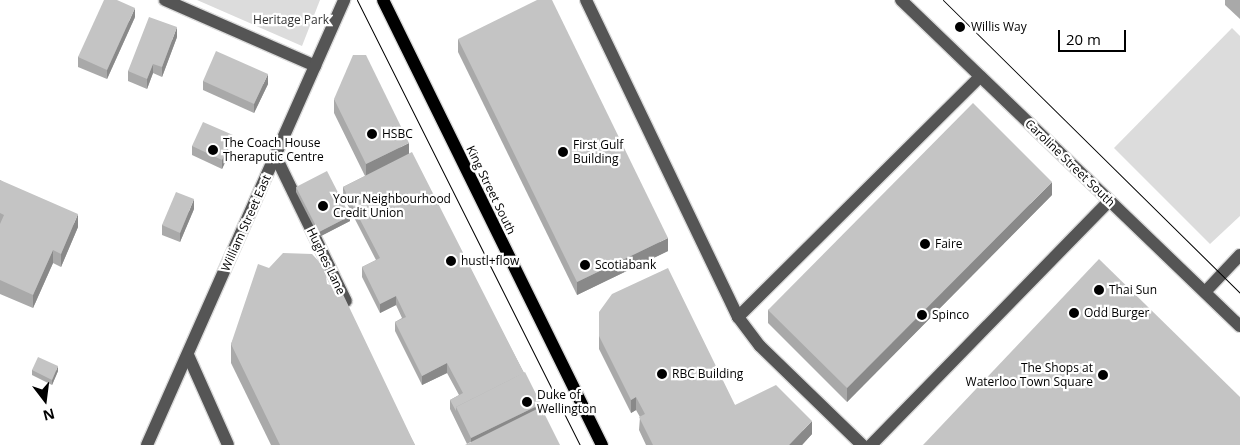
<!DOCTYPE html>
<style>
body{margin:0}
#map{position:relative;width:1240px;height:445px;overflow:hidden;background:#fff;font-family:"Open Sans",sans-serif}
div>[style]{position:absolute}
.green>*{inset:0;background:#dcdcdc}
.roads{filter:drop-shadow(1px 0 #dbdbdb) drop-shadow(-1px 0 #dbdbdb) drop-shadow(0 1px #dbdbdb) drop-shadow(0 -1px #dbdbdb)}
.minor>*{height:12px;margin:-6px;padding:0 6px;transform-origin:6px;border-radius:6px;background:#555}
.major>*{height:12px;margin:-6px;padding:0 6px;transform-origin:6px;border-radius:6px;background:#000}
.tram>*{height:1px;margin:-0.5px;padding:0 0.5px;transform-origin:0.5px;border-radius:0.5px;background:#000}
.wall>*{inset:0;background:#a9a9a9}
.shaded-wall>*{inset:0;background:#898989}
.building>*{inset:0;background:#c4c4c4}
.dots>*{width:14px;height:14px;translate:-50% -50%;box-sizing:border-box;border:2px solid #fff;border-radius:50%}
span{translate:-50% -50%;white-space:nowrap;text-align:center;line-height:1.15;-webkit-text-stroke:4.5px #fff;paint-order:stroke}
.park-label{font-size:12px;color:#333}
.poi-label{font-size:12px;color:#000}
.left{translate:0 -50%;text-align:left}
.right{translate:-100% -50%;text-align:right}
.street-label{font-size:12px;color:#000}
.north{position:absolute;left:20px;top:375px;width:50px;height:50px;-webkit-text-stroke:4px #fff;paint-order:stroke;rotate:165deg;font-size:14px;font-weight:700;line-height:20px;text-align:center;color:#000}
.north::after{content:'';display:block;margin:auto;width:18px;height:22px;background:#000;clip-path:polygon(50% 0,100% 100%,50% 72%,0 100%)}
.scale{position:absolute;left:1058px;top:30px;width:68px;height:22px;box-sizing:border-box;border:2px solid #000;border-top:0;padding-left:6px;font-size:15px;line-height:18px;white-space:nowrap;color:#000;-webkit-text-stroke:4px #fff;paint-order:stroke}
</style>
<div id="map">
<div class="green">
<div style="clip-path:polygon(197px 0,320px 0,302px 46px)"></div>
<div style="clip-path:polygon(1232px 28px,1240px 36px,1240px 216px,1210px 244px,1114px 148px)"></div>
</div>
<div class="roads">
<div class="minor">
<div style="left:165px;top:0;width:164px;rotate:23.7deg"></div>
<div style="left:586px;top:0;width:352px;rotate:64.4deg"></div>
<div style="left:738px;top:317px;width:36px;rotate:53deg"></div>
<div style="left:760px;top:346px;width:142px;rotate:44.1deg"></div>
<div style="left:901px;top:0;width:470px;rotate:43.9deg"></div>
<div style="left:276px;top:157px;width:160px;rotate:64.1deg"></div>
<div style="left:1205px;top:292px;width:51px;rotate:-46.6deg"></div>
<div style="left:738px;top:317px;width:341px;rotate:-44.8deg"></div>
<div style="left:188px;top:355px;width:98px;rotate:66deg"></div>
<div style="left:147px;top:445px;width:487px;rotate:-66.1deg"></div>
<div style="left:871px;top:445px;width:341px;rotate:-45.7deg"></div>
</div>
<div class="major">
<div style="left:383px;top:0;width:496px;rotate:63.8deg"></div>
</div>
</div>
<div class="tram">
<div style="left:357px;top:0;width:498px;rotate:63.4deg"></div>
<div style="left:943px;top:0;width:417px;rotate:44.6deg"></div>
</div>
<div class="wall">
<div style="clip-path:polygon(1225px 0,1240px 0,1240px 19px,1225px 5px)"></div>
<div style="clip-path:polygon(135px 17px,107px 79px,78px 67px,78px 57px)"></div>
<div style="clip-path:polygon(177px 37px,162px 77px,153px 73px,147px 89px,128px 81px,128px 71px)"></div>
<div style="clip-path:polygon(458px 39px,668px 251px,577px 295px,458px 52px)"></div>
<div style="clip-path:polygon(203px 81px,268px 84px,254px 113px,203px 90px)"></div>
<div style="clip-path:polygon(334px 99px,409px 154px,524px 373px,541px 404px,467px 444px,450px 409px,450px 400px,459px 395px,447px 373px,422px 385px,395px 331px,395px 322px,402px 318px,396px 305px,380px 313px,362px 277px,362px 267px,376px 260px,343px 196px,343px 187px,365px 176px,334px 113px)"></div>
<div style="clip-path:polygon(233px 145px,222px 169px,192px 155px,192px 146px)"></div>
<div style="clip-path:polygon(0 180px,78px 227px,61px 267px,53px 263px,33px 308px,0 294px)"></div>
<div style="clip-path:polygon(296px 187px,350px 221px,319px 237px,296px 192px)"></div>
<div style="clip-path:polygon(1052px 195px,847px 402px,768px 323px,768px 310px)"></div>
<div style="clip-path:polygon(194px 209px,180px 242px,162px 235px,162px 225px)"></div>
<div style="clip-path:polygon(269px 268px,327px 284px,415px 445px,271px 445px,231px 363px,231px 344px)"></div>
<div style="clip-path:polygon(599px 312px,735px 405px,812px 434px,802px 445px,646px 445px,639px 430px,640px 417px,636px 410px,631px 413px,599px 349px)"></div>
<div style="clip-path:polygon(32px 370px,58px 371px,52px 385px,32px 375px)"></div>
</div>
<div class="shaded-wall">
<div style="clip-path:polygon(135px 8px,135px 17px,107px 79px,107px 70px)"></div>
<div style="clip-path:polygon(177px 27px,177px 37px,162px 77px,162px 67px)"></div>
<div style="clip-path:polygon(153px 64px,153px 73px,147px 89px,147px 79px)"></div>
<div style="clip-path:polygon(268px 74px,268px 84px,254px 113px,254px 104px)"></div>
<div style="clip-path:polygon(233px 135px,233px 145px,222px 169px,222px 160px)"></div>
<div style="clip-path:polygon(409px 143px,409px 156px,366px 177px,366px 164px)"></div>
<div style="clip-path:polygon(1052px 182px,1052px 195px,847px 402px,847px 388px)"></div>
<div style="clip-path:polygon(194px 199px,194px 209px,180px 242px,180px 233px)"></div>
<div style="clip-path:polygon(78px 214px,78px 227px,61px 267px,61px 254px)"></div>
<div style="clip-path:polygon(350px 216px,350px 221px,319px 237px,319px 232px)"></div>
<div style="clip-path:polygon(668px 238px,668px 251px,577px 295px,577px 282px)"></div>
<div style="clip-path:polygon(53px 250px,53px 263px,33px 308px,33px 295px)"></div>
<div style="clip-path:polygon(396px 296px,396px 305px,380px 313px,380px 304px)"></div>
<div style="clip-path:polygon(447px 363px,447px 373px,422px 385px,422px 376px)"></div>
<div style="clip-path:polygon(58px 366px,58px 371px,52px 385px,52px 380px)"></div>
<div style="clip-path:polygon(636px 397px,636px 410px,631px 413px,631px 400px)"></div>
<div style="clip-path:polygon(541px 404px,541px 417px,471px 445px,471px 438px)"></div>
<div style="clip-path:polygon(812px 421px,812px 434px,802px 445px,789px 445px)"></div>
</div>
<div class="building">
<div style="clip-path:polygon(104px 0,117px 0,135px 8px,107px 70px,78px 57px)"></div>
<div style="clip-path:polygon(537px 0,552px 0,668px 238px,577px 282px,458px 39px)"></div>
<div style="clip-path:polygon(149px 17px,177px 27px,162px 67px,153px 64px,147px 79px,128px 71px)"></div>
<div style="clip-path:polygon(216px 51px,268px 74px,254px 104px,203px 81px)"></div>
<div style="clip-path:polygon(353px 55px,366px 55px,409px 143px,366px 164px,334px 99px)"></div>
<div style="clip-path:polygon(973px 103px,1052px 182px,847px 388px,768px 310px)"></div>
<div style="clip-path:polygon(203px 122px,233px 135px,222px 160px,192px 146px)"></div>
<div style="clip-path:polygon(412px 152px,524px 373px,456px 407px,456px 411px,450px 400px,463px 393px,447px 363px,422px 376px,395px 322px,406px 317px,396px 296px,380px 304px,362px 267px,380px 258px,343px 187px)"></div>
<div style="clip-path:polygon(327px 171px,350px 216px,319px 232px,296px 187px)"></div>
<div style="clip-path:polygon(0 180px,78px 214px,61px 254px,53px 250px,33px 295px,0 280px,0 224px,4px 215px,0 213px)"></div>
<div style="clip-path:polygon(176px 192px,194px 199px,180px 233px,162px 225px)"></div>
<div style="clip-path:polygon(283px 253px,312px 254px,325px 268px,327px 284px,340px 288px,415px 445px,280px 445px,231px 344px,258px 264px,269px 268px)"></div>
<div style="clip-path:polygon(1099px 259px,1240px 397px,1240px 445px,923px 445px)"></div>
<div style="clip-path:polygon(668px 268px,735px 405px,776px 385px,812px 421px,789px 445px,653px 445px,639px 417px,645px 414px,636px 397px,631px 400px,599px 336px,599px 312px,612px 294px)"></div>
<div style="clip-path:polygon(38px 357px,58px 366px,52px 380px,32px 370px)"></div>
<div style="clip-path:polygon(525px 372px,541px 404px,471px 438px,456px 407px)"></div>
<div style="clip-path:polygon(541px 407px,560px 445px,465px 445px)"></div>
</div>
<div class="dots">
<div style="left:960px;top:27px;background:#000"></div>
<div style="left:372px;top:134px;background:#000"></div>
<div style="left:213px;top:150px;background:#000"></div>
<div style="left:563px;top:152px;background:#000"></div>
<div style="left:323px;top:206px;background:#000"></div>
<div style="left:925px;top:244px;background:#000"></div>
<div style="left:451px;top:261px;background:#000"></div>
<div style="left:585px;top:265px;background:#000"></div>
<div style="left:1099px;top:290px;background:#000"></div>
<div style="left:1074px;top:313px;background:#000"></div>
<div style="left:922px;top:315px;background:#000"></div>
<div style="left:662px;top:374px;background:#000"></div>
<div style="left:1103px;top:375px;background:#000"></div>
<div style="left:527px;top:402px;background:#000"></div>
</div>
<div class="park-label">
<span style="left:291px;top:20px">Heritage Park</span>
</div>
<div class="poi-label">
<span class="left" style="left:971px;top:27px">Willis Way</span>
<span class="left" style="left:382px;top:134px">HSBC</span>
<span class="left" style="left:223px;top:150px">The Coach House<br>Theraputic Centre</span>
<span class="left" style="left:573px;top:152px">First Gulf<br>Building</span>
<span class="left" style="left:333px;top:206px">Your Neighbourhood<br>Credit Union</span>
<span class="left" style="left:935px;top:244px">Faire</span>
<span class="left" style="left:461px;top:261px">hustl+flow</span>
<span class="left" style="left:595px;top:265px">Scotiabank</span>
<span class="left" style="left:1109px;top:290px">Thai Sun</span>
<span class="left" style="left:1084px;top:313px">Odd Burger</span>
<span class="left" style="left:932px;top:315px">Spinco</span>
<span class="right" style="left:1093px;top:375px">The Shops at<br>Waterloo Town Square</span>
<span class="left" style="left:672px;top:374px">RBC Building</span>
<span class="left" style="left:537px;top:402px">Duke of<br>Wellington</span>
</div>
<div class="street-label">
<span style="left:1070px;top:163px;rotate:44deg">Caroline Street South</span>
<span style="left:491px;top:190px;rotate:64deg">King Street South</span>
<span style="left:246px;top:223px;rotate:-66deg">William Street East</span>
<span style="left:326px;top:261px;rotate:64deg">Hughes Lane</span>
</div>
<div class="north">N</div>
<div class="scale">20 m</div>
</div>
